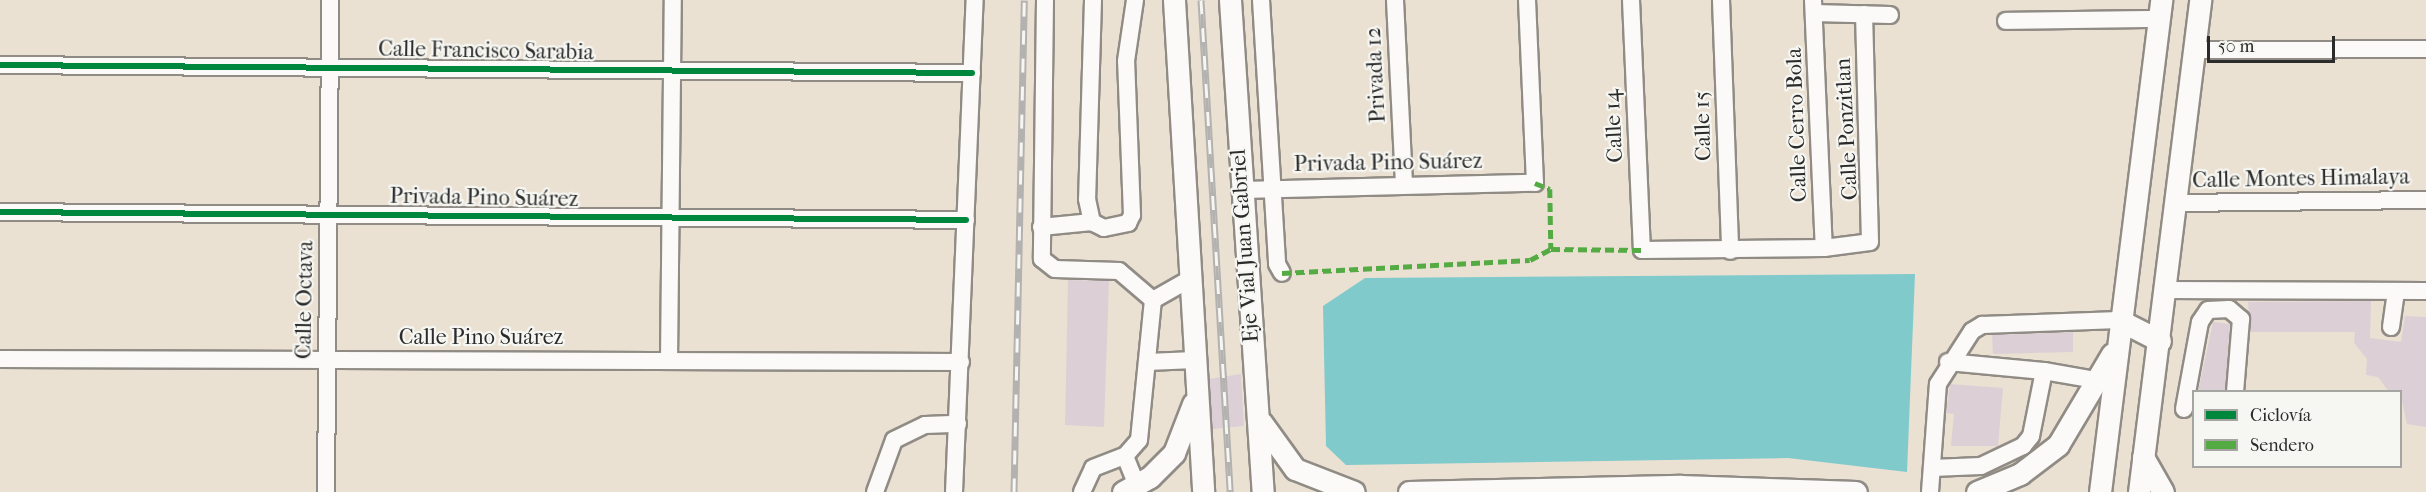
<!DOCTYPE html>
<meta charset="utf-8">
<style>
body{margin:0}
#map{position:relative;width:2426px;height:492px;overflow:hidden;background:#eae1d3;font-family:"IM FELL French Canon",serif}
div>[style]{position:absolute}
.water>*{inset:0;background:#80cacc}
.building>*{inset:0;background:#dcd0d6}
.roads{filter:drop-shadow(2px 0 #908c85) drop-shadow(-2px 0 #908c85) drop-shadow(0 2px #908c85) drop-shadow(0 -2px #908c85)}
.minor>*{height:16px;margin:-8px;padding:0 8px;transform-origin:8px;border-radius:8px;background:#fcfaf8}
.major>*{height:21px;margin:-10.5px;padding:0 10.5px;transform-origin:10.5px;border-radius:10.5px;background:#fcfaf8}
.rail>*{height:7px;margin-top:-3.5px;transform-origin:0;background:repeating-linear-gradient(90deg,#f6f6f2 0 14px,#b4b2b0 0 28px);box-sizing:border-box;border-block:2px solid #b4b2b0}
.quiet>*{height:4.5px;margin-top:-2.25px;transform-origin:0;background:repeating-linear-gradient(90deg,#54ab44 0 9px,transparent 0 13.5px)}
.cycleway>*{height:6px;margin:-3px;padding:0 3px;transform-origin:3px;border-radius:3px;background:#00873e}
span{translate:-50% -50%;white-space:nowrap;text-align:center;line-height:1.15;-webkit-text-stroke:4.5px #f6f6f2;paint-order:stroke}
.street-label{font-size:22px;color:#2b2b2b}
.legend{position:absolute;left:2192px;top:390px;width:210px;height:78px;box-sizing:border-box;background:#f6f6f2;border:2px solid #a5a5a2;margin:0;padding:8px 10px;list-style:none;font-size:18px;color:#2b2b2b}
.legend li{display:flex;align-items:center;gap:12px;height:30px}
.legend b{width:30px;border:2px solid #a5a5a2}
.scale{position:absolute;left:2207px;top:36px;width:128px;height:27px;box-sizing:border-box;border:3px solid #2b2b2b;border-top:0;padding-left:8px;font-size:18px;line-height:21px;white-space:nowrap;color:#2b2b2b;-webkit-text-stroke:4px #f6f6f2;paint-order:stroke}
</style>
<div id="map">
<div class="water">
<div style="clip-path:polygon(1915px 274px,1907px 472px,1788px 458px,1346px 465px,1326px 446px,1323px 306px,1365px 278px)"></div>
</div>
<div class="building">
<div style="clip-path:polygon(1068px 280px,1109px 281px,1104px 427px,1065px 425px)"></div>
<div style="clip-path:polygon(2371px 301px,2370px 338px,2401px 342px,2405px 316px,2426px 317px,2426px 427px,2407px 424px,2400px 392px,2389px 392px,2378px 377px,2366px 375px,2367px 359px,2354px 343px,2355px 332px,2250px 332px,2248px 302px)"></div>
<div style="clip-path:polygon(2213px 322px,2230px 324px,2225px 392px,2198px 392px)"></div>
<div style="clip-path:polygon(2073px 332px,2073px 352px,1993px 354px,1992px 335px)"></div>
<div style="clip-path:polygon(1241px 374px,1244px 426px,1212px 429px,1209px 379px)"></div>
<div style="clip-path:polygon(1950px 384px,2003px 388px,1998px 446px,1951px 446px,1954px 414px,1946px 413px)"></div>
</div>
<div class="roads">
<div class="minor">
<div style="left:1045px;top:0;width:259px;rotate:90.7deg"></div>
<div style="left:1042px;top:259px;width:16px;rotate:38deg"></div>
<div style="left:1055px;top:269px;width:64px;rotate:1.8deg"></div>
<div style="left:1119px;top:271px;width:45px;rotate:40.5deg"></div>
<div style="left:1093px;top:0;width:199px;rotate:91.7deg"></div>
<div style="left:1087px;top:199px;width:24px;rotate:78deg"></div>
<div style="left:1092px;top:222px;width:13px;rotate:27deg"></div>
<div style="left:1104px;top:228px;width:25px;rotate:-12deg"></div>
<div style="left:1128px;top:223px;width:9px;rotate:-63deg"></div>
<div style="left:1132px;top:215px;width:154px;rotate:-92.2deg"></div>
<div style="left:1126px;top:61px;width:62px;rotate:-81.6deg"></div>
<div style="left:1261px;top:0;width:264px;rotate:86.5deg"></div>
<div style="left:1277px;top:264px;width:10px;rotate:61deg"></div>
<div style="left:1395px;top:0;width:184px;rotate:87.2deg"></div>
<div style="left:1631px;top:0;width:250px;rotate:87.5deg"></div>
<div style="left:1642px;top:250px;width:182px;rotate:-0.6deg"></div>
<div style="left:1824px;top:248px;width:46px;rotate:-7.4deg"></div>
<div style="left:1870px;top:242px;width:228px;rotate:-91.5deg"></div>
<div style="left:1721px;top:0;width:251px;rotate:87.9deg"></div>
<div style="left:1813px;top:0;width:248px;rotate:87.5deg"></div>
<div style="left:1814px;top:13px;width:76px;rotate:1.5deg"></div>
<div style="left:2006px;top:21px;width:152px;rotate:-0.8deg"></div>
<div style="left:2194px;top:50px;width:232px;rotate:-0.2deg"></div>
<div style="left:0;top:65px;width:972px;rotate:0.47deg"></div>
<div style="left:1241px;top:190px;width:294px;rotate:-1.4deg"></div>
<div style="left:1535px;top:183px;width:183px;rotate:-92.5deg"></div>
<div style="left:2177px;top:203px;width:249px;rotate:-0.7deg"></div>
<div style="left:0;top:212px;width:966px;rotate:0.47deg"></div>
<div style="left:1041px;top:227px;width:51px;rotate:-5.6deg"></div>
<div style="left:2166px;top:290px;width:260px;rotate:0.2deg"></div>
<div style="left:2391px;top:327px;width:36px;rotate:-82deg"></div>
<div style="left:0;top:359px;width:961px;rotate:0.18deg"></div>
<div style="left:669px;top:361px;width:361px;rotate:-89.4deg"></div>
<div style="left:1147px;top:362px;width:48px;rotate:-2.4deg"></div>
<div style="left:1948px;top:362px;width:96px;rotate:5.4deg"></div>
<div style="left:2184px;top:409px;width:88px;rotate:-79.6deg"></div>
<div style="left:2200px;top:322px;width:14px;rotate:-56deg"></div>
<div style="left:2208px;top:310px;width:21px;rotate:-3deg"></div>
<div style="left:2229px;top:309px;width:16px;rotate:40deg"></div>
<div style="left:2241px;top:319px;width:73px;rotate:94.7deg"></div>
<div style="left:1125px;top:456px;width:31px;rotate:68deg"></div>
<div style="left:1932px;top:468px;width:49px;rotate:-2.3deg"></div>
<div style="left:1981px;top:466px;width:47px;rotate:-25.5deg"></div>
<div style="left:2023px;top:446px;width:13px;rotate:-51deg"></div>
<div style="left:2031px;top:436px;width:66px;rotate:-78.7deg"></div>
<div style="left:2044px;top:371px;width:53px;rotate:9.8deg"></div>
<div style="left:326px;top:492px;width:492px;rotate:-89.5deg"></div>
<div style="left:875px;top:492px;width:55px;rotate:-69.9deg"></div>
<div style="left:894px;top:440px;width:34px;rotate:-26deg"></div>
<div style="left:925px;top:425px;width:33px;rotate:-2deg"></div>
<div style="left:954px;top:492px;width:492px;rotate:-87.6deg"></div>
<div style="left:1082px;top:492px;width:26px;rotate:-65deg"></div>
<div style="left:1093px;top:468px;width:34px;rotate:-21deg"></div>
<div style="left:1125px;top:456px;width:21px;rotate:-49deg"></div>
<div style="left:1139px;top:440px;width:141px;rotate:-84.3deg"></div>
<div style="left:1153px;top:300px;width:43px;rotate:-29.6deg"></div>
<div style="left:1930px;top:492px;width:108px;rotate:-85.8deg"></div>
<div style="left:1938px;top:384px;width:63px;rotate:-57.3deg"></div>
<div style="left:1972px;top:331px;width:12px;rotate:-31deg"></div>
<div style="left:1982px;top:325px;width:137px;rotate:-2.1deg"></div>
</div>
<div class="major">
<div style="left:1174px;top:0;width:493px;rotate:86.6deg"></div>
<div style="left:1230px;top:0;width:493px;rotate:86.2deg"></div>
<div style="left:2119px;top:320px;width:46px;rotate:27.1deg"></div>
<div style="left:1261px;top:422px;width:58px;rotate:54.1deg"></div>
<div style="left:1295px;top:469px;width:63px;rotate:21.3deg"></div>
<div style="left:2143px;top:457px;width:40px;rotate:60.3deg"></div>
<div style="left:1123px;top:492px;width:31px;rotate:-29deg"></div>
<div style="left:1150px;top:477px;width:34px;rotate:-45deg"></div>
<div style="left:1174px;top:453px;width:53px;rotate:-68.8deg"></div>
<div style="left:1409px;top:492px;width:272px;rotate:-1.3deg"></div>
<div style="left:1681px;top:486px;width:175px;rotate:2deg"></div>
<div style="left:1977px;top:492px;width:47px;rotate:-22.7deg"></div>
<div style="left:2020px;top:474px;width:48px;rotate:-37.3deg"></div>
<div style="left:2058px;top:445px;width:106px;rotate:-59.3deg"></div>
<div style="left:2100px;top:492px;width:496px;rotate:-82.9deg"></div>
<div style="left:2139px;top:492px;width:496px;rotate:-82.9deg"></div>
</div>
</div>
<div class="rail">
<div style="left:1201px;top:0;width:493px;rotate:86.6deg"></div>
<div style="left:1014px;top:492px;width:492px;rotate:-88.8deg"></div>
</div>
<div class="quiet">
<div style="left:1535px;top:183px;width:16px;rotate:22deg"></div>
<div style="left:1550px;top:189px;width:60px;rotate:89deg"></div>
<div style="left:1282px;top:273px;width:248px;rotate:-3deg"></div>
<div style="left:1530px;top:260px;width:24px;rotate:-28deg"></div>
<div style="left:1551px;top:249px;width:91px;rotate:0.6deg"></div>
</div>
<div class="cycleway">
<div style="left:0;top:65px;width:972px;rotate:0.47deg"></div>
<div style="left:0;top:212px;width:966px;rotate:0.47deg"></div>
</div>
<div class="street-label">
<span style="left:486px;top:51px;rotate:1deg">Calle Francisco Sarabia</span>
<span style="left:1376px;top:75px;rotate:-93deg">Privada 12</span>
<span style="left:1797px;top:125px;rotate:-92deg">Calle Cerro Bola</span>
<span style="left:1614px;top:126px;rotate:-93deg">Calle 14</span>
<span style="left:1703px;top:126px;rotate:-92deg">Calle 15</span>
<span style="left:1847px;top:129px;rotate:-93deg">Calle Ponzitlan</span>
<span style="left:1388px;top:163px;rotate:-1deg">Privada Pino Suárez</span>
<span style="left:2301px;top:179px;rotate:-1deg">Calle Montes Himalaya</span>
<span style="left:484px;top:198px;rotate:1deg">Privada Pino Suárez</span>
<span style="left:1245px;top:246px;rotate:-94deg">Eje Vial Juan Gabriel</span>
<span style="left:305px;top:300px;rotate:-89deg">Calle Octava</span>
<span style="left:481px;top:338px">Calle Pino Suárez</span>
</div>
<ul class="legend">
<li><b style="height:8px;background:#00873e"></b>Ciclovía</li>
<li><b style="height:8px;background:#54ab44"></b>Sendero</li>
</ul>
<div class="scale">50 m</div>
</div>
